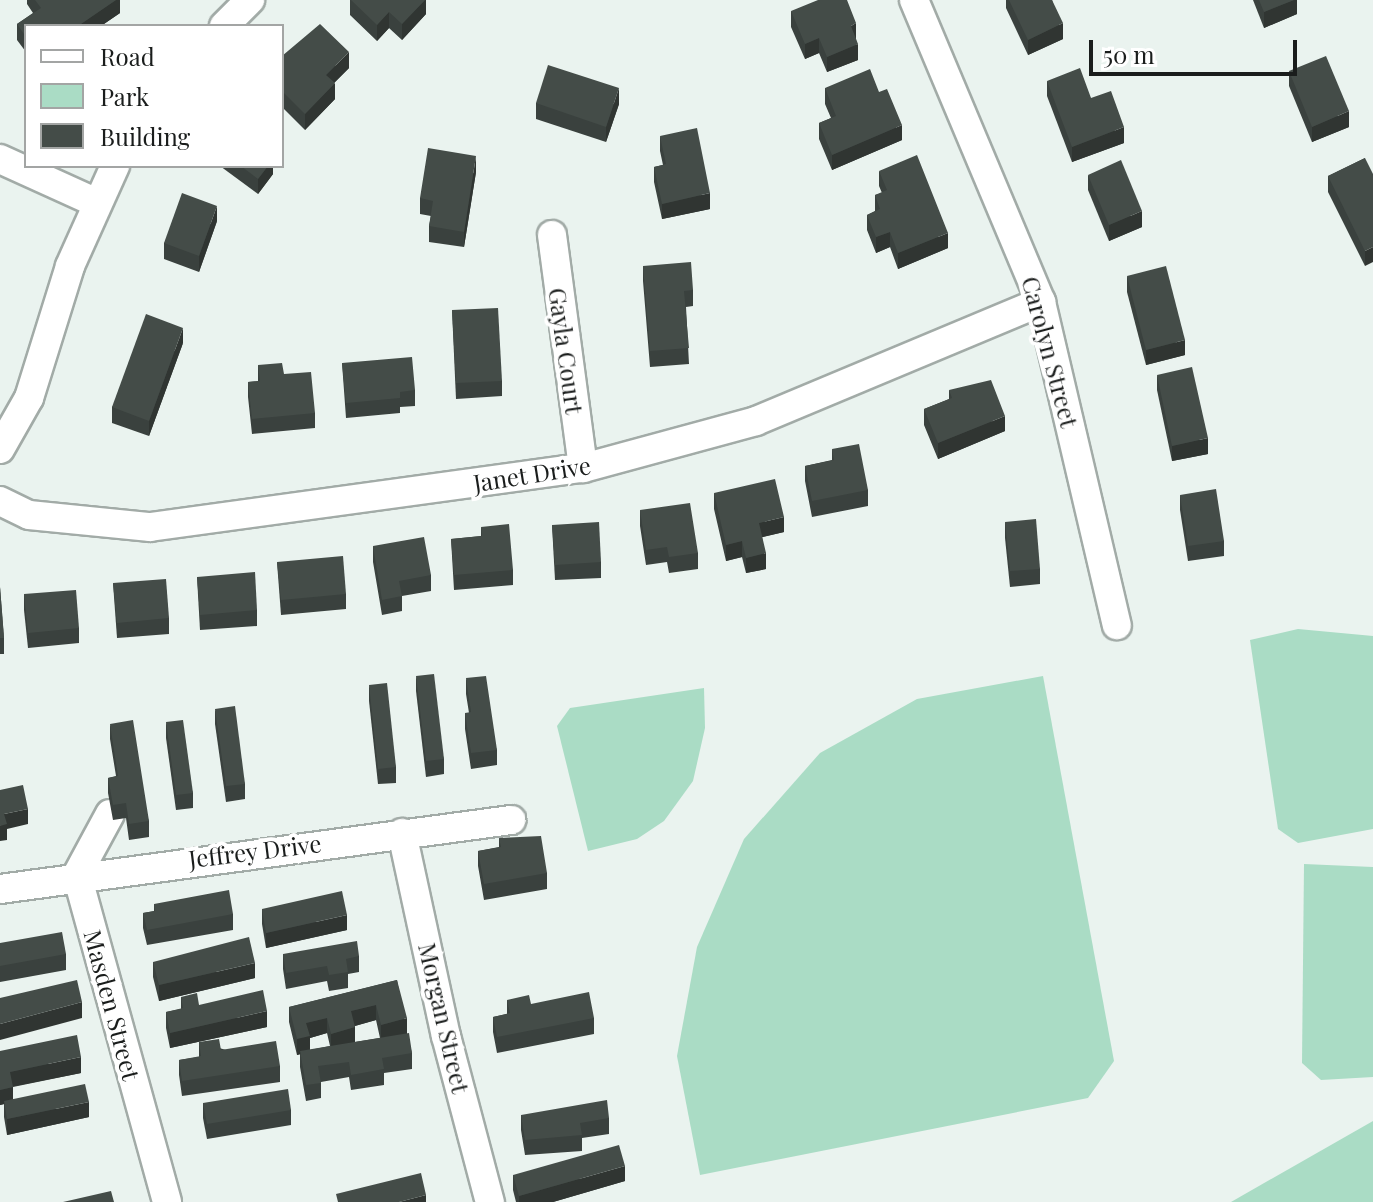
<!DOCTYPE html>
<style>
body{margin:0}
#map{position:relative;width:1373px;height:1202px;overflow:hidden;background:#eaf3ef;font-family:"Playfair Display",serif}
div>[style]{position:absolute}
.green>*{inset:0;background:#aadcc5}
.roads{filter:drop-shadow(2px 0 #a2aba7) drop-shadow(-2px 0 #a2aba7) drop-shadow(0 2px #a2aba7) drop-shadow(0 -2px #a2aba7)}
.street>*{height:28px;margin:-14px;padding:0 14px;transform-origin:14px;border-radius:14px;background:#fff}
.wall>*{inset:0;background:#3a413e}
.shaded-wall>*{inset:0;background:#303532}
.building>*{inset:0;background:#444c48}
span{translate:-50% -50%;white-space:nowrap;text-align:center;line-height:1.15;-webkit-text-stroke:8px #fff;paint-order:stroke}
.street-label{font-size:24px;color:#1a1d1c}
.legend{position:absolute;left:24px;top:24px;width:260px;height:144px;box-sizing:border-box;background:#fff;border:2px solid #a3a5a4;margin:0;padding:10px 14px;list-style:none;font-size:24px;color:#1a1d1c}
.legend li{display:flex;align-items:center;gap:16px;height:40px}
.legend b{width:40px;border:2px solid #a3a5a4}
.scale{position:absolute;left:1089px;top:40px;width:208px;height:36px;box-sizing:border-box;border:4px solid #1a1d1c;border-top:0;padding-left:10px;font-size:24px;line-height:28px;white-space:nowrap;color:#1a1d1c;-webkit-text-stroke:6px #fff;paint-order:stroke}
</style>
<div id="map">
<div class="green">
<div style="clip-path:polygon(1298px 629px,1373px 636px,1373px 829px,1298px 843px,1278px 829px,1250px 640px)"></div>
<div style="clip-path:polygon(1043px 676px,1114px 1061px,1088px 1098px,700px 1175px,677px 1056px,697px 947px,744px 839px,820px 753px,917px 699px)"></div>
<div style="clip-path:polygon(704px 688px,705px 728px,693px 781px,664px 821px,637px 839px,588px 851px,557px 726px,570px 708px)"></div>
<div style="clip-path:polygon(1304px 864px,1373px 867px,1373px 1077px,1321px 1080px,1302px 1063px)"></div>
<div style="clip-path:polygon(1373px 1121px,1373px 1202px,1231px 1202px)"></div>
</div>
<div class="roads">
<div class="street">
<div style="left:914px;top:0;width:328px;rotate:67.2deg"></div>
<div style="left:1041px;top:302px;width:332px;rotate:76.8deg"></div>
<div style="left:224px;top:26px;width:37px;rotate:-45deg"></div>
<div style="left:0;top:159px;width:107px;rotate:24.4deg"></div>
<div style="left:552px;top:235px;width:235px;rotate:82.4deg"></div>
<div style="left:0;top:449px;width:59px;rotate:-60.4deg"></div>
<div style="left:29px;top:398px;width:138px;rotate:-72.7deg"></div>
<div style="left:70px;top:266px;width:110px;rotate:-65.8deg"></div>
<div style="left:0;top:501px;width:32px;rotate:26deg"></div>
<div style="left:29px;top:515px;width:122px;rotate:5.7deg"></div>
<div style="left:150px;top:527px;width:437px;rotate:-7.8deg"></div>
<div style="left:583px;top:468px;width:179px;rotate:-15.2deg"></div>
<div style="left:756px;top:421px;width:309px;rotate:-22.7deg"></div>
<div style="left:110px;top:814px;width:69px;rotate:118.4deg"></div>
<div style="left:77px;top:875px;width:339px;rotate:74.6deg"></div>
<div style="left:402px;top:833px;width:208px;rotate:77.8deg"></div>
<div style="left:446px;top:1036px;width:172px;rotate:75.2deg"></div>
<div style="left:0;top:889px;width:516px;rotate:-7.69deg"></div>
</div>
</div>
<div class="wall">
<div style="clip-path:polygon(27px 0,120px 0,120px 13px,101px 26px,26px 26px,26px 52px,17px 40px,17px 24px,33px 13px,27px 4px)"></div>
<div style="clip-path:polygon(350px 0,426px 0,426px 14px,402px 40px,389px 28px,377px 41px,350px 15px)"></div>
<div style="clip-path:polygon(1006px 0,1052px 0,1063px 39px,1028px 55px,1006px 8px)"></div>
<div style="clip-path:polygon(1253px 0,1297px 0,1297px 14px,1264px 28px)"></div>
<div style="clip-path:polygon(791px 11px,856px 39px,858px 60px,827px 72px,819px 53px,805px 59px,791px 27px)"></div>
<div style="clip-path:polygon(282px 56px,349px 68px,334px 83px,335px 99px,305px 130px,282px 107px)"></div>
<div style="clip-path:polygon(1289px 71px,1349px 127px,1312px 142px,1289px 86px)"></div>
<div style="clip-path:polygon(1047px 81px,1091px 98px,1124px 143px,1072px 162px,1047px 96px)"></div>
<div style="clip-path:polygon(825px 88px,879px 92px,902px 140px,832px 170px,819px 139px,819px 123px,831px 118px,825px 104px)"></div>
<div style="clip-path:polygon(536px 103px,619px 104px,606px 142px,536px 119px)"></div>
<div style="clip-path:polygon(660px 136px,710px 209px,662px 219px,654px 182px,654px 167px,663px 165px,660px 151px)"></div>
<div style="clip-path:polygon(1365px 158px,1365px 266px,1328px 192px,1328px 176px)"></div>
<div style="clip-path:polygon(220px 166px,273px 166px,273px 174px,258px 194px)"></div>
<div style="clip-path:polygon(879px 171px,948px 248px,898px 269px,890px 247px,876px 253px,867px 230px,867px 215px,875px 211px,875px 195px,882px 193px,879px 186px)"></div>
<div style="clip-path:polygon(476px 172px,464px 247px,429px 242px,429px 226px,431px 216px,420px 214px,420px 198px)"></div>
<div style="clip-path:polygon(1088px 175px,1142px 227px,1109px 241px,1088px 190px)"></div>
<div style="clip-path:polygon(217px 221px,199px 272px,164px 259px,164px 243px)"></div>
<div style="clip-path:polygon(643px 266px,693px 290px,693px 306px,686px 307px,689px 364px,650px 367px,643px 281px)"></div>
<div style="clip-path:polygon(1127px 276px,1185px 355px,1146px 365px,1127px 292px)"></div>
<div style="clip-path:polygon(452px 310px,502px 381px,502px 396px,456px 399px)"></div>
<div style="clip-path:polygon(183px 343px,149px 436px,112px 423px,112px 407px)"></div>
<div style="clip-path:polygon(342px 363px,415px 390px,415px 406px,400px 407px,400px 413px,346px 418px)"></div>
<div style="clip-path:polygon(258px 365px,315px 413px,315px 428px,252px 434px,248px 397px,248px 382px,258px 381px)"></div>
<div style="clip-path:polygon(1157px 375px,1208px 454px,1172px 461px,1157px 390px)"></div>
<div style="clip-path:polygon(949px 390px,1005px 431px,938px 459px,924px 425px,924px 409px,949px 399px)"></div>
<div style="clip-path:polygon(832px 449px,868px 490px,868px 506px,812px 517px,805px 481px,805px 466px,832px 460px)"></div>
<div style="clip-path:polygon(714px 493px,784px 532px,762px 537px,766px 569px,746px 573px,742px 557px,726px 561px,714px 509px)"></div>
<div style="clip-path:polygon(1180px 495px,1224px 541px,1224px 556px,1188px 561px,1180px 510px)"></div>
<div style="clip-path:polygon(640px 510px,698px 553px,698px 569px,669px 573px,667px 562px,646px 565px,640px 526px)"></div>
<div style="clip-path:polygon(1005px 522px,1040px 569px,1040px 584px,1010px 587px,1005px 538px)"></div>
<div style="clip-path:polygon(552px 525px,601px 562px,601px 578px,555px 580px)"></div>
<div style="clip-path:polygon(481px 527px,513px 570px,513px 585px,454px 590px,451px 539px,481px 536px)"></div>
<div style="clip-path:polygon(373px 546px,431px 575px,431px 591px,402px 596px,402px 611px,382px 615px,373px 562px)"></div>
<div style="clip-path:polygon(277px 562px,346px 594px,346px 609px,281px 615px)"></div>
<div style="clip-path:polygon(197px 577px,257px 610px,257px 626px,200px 630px)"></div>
<div style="clip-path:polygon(113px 583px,169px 618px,169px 634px,117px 638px)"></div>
<div style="clip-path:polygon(0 587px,4px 638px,4px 654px,0 654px)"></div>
<div style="clip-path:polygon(24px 594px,79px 628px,79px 643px,28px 648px,24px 610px)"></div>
<div style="clip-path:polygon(416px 676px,444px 759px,444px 774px,426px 777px,416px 691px)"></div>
<div style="clip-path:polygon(466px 678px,497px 750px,497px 765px,471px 769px,465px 729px,465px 713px,469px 713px,466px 694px)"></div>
<div style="clip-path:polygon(369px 685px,396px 767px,396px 783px,378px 784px,369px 701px)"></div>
<div style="clip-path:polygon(215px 709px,245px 784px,245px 799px,226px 802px,215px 724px)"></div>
<div style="clip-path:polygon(166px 722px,193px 793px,193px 808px,176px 810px,166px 738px)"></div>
<div style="clip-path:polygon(110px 724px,149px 821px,149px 837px,129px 840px,126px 818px,113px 820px,108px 793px,108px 778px,116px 776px,110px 739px)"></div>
<div style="clip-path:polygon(499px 838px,547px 873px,547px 889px,484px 900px,478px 866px,478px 851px,499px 847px)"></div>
<div style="clip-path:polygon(154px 904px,233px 914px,233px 930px,147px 945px,143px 928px,143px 913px,154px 911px)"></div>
<div style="clip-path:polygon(262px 909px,347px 930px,266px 948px,262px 924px)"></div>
<div style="clip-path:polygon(0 943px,66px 954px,66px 970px,0 982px)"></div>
<div style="clip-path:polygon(283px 954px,359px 956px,359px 972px,348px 974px,348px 988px,329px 991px,327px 981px,286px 989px,283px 969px)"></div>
<div style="clip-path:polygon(153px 962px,255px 978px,159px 1001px,153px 977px)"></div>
<div style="clip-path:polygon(evenodd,397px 980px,407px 1034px,412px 1053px,412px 1069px,384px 1073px,384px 1085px,351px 1090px,349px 1077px,321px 1082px,321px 1098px,306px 1101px,300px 1067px,300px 1054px,297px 1055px,289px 1022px,289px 1007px,397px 980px,376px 1020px,380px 1038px,355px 1042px,355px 1026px,376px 1020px,397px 980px,327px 1033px,330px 1046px,310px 1050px,310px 1038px,327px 1033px)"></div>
<div style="clip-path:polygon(181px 997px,199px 1005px,267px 1027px,170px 1048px,166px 1028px,166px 1012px,181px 1009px)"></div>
<div style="clip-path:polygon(507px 1000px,594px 1018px,594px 1034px,497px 1053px,493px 1032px,493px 1017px,507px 1014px)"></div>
<div style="clip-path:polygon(199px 1042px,280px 1066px,280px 1082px,182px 1096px,179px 1075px,179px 1060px,199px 1057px)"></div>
<div style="clip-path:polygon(0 1051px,81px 1073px,13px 1087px,13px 1099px,89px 1117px,7px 1135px,4px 1117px,4px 1104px,0 1105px)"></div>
<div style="clip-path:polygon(203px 1103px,291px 1110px,291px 1125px,207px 1139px,203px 1118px)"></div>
<div style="clip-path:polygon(521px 1115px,609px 1118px,609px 1134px,582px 1138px,582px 1151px,525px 1155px,521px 1130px)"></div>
<div style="clip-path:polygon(513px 1175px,625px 1181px,553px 1202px,516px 1202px,513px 1190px)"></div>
</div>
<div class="shaded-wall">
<div style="clip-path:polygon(116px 0,120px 0,120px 13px,101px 26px,78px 26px)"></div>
<div style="clip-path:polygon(425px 0,426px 0,426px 14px,402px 40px,402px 24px)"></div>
<div style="clip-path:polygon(1294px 0,1297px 0,1297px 14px,1264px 28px,1264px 12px)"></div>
<div style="clip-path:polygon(389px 12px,389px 28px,377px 41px,377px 25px)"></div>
<div style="clip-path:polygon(856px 23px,856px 39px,851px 41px,851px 26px)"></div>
<div style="clip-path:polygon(1063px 23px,1063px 39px,1028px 55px,1028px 40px)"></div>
<div style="clip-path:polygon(819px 38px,819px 53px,805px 59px,805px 44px)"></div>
<div style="clip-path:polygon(858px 44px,858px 60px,827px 72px,827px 57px)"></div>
<div style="clip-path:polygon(349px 52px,349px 68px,326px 91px,326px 75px)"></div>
<div style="clip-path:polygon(335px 83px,335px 99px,305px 130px,305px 114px)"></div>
<div style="clip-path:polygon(619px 88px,619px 104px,606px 142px,606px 127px)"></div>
<div style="clip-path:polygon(1349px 111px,1349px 127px,1312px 142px,1312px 127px)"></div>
<div style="clip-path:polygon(902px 125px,902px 140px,832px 170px,832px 155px)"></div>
<div style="clip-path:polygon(1124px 127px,1124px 143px,1072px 162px,1072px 147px)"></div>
<div style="clip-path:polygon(476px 156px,476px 172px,464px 247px,464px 232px)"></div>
<div style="clip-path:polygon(268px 166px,273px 166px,273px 174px,258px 194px,258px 179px)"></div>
<div style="clip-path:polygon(710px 193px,710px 209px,662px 219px,662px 204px)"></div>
<div style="clip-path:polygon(217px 206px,217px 221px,199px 272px,199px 256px)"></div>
<div style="clip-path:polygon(1142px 211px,1142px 227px,1109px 241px,1109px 225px)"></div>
<div style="clip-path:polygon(890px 232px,890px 247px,876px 253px,876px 237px)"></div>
<div style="clip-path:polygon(948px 233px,948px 248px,898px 269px,898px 253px)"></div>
<div style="clip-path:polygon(1373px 247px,1373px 262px,1365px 266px,1365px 251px)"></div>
<div style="clip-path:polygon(183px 328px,183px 343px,149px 436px,149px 421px)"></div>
<div style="clip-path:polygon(1185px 340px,1185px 355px,1146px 365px,1146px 350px)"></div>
<div style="clip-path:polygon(1005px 416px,1005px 431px,938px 459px,938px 443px)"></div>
<div style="clip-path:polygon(1208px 438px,1208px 454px,1172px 461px,1172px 446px)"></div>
<div style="clip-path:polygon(784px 517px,784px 532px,759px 538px,759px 523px)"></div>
<div style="clip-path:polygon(742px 541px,742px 557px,726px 561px,726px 545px)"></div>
<div style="clip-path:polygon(766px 553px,766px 569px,746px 573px,746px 558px)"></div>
<div style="clip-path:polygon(28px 809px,28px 824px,7px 829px,7px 840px,0 841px,0 826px,4px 814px)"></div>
<div style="clip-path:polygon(347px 915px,347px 930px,266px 948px,266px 933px)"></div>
<div style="clip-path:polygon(255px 963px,255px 978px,159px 1001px,159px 985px)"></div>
<div style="clip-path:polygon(82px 1002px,82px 1018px,0 1040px,0 1024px)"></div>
<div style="clip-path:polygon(376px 1005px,376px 1020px,351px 1027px,351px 1011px)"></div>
<div style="clip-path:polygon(267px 1011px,267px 1027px,170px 1048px,170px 1033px)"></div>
<div style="clip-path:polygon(327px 1018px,327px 1033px,310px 1038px,310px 1052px,297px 1055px,297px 1039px,306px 1023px)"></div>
<div style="clip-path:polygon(407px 1018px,407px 1034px,381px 1040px,381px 1025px)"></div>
<div style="clip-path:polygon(355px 1027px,355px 1043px,331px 1049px,331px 1034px)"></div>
<div style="clip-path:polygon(81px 1057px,81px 1073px,10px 1087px,10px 1072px)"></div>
<div style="clip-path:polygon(13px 1087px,13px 1102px,0 1105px,0 1090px)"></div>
<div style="clip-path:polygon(89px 1102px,89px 1117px,7px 1135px,7px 1119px)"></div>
<div style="clip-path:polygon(625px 1166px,625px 1181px,553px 1202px,519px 1202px,519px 1196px)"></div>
<div style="clip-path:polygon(426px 1195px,426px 1202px,399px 1202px)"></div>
</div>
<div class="building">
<div style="clip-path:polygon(35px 0,116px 0,78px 26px,26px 26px,26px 37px,17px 24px,41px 8px)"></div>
<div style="clip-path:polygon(351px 0,425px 0,402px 24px,389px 12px,377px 25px)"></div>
<div style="clip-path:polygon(818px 0,847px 0,856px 23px,851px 26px,858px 44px,827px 57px,819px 38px,805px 44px,791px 11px)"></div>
<div style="clip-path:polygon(1009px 0,1052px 0,1063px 23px,1028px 40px)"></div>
<div style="clip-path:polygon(1259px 0,1294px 0,1264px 12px)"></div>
<div style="clip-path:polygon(320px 24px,349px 52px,326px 75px,335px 83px,305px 114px,282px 91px,282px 56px)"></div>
<div style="clip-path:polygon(1326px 56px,1349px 111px,1312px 127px,1289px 71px)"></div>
<div style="clip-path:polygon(548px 65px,619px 88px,606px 127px,536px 103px)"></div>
<div style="clip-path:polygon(1080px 68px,1091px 98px,1111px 91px,1124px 127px,1072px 147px,1047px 81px)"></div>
<div style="clip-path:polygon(870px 69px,879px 92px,887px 89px,902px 125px,832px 155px,819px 123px,836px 116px,825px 88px)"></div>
<div style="clip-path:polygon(697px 128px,710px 193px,662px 204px,654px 167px,666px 164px,660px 136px)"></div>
<div style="clip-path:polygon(428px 148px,476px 156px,464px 232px,429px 226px,433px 201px,420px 198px)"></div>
<div style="clip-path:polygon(917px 155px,948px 233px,898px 253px,890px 232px,876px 237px,867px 215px,880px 209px,875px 195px,887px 190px,879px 171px)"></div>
<div style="clip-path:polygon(1365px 158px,1373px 174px,1373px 247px,1365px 251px,1328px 176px)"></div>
<div style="clip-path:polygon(1121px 160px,1142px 211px,1109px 225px,1088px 175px)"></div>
<div style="clip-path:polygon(241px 166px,268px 166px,258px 179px)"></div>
<div style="clip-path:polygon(182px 193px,217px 206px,199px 256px,164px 243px)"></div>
<div style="clip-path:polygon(691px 262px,693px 290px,684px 291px,689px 348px,650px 351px,643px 266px)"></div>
<div style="clip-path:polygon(1166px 266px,1185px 340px,1146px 350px,1127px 276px)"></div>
<div style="clip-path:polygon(498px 308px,502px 381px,456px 383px,452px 310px)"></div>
<div style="clip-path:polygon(146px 314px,183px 328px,149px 421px,112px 407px)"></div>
<div style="clip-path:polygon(412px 357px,415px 390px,400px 392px,400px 398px,346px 403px,342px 363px)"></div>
<div style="clip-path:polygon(282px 363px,284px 374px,311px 372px,315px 413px,252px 419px,248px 382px,260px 381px,258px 365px)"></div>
<div style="clip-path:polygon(1192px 367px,1208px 438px,1172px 446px,1157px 375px)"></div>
<div style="clip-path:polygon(991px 380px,1005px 416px,938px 443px,924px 409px,952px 398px,949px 390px)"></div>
<div style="clip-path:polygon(859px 444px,868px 490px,812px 501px,805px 466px,834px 460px,832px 449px)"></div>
<div style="clip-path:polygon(775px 479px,784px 517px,759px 523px,766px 553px,746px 558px,742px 541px,726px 545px,714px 493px)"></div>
<div style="clip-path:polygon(1216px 489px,1224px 541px,1188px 546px,1180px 495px)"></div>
<div style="clip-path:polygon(690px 503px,698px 553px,669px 557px,667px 547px,646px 550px,640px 510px)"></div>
<div style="clip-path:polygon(1036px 519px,1040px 569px,1010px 571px,1005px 522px)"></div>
<div style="clip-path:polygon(599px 522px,601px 562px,555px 565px,552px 525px)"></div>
<div style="clip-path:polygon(509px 524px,513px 570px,454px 575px,451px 539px,482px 536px,481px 527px)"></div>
<div style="clip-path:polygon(424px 537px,431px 575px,399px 581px,402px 596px,382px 600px,373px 546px)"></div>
<div style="clip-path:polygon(343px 556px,346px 594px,281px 600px,277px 562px)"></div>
<div style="clip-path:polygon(255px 572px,257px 610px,200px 615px,197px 577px)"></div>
<div style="clip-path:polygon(166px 579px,169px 618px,117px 623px,113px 583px)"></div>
<div style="clip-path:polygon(0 587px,4px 638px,0 638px)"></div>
<div style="clip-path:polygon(76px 590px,79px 628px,28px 633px,24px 594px)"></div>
<div style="clip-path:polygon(434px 674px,444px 759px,426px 761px,416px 676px)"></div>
<div style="clip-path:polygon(486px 676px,497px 750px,471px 753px,465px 713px,471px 712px,466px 678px)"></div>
<div style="clip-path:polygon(387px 683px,396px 767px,378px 769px,369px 685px)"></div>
<div style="clip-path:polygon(235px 706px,245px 784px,226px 786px,215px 709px)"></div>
<div style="clip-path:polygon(133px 720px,149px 821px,129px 824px,126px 803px,113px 805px,108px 778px,118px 776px,110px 724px)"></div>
<div style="clip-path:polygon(183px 720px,193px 793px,176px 795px,166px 722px)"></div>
<div style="clip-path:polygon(23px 785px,28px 809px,4px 814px,7px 824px,0 826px,0 790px)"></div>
<div style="clip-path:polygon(541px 836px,547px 873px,484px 884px,478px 851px,501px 847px,499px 838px)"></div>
<div style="clip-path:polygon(229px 890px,233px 914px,147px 930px,143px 913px,155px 911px,154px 904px)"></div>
<div style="clip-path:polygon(342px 891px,347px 915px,266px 933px,262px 909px)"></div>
<div style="clip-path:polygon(62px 932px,66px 954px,0 966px,0 943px)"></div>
<div style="clip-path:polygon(249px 937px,255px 963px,159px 985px,153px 962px)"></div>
<div style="clip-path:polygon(357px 941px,359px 956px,346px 959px,348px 972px,329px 975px,327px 966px,286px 973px,283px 954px)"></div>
<div style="clip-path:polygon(77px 980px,82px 1002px,0 1024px,0 998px)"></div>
<div style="clip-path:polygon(397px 980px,407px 1018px,381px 1025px,376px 1005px,351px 1011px,355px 1027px,331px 1034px,327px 1018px,306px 1023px,310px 1036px,297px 1039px,289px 1007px)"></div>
<div style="clip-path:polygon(263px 990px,267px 1011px,170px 1033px,166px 1012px,183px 1008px,181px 997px,197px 993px,199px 1005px)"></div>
<div style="clip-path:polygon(589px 992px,594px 1018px,497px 1037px,493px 1017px,510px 1013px,507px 1000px,529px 995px,531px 1004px)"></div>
<div style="clip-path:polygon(409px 1033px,412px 1053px,382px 1058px,384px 1069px,351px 1075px,349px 1062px,318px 1066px,321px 1083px,306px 1085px,300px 1051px)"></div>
<div style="clip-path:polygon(77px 1035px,81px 1057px,10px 1072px,13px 1087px,0 1090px,0 1051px)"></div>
<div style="clip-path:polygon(219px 1039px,221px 1050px,276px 1041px,280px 1066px,182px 1081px,179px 1060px,201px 1056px,199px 1042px)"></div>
<div style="clip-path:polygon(85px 1084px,89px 1102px,7px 1119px,4px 1101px)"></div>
<div style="clip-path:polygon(288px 1089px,291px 1110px,207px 1124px,203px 1103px)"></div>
<div style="clip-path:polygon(607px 1100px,609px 1118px,580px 1123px,582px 1135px,525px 1140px,521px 1115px)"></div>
<div style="clip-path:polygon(619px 1145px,625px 1166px,519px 1196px,513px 1175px)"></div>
<div style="clip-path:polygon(421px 1173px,426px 1195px,399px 1202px,338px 1202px,336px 1194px)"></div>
<div style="clip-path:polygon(111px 1191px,114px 1202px,63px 1202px)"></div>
</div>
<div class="street-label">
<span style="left:566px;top:351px;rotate:82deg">Gayla Court</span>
<span style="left:1050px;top:352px;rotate:75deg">Carolyn Street</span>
<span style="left:532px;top:474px;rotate:-9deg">Janet Drive</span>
<span style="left:255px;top:851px;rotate:-7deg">Jeffrey Drive</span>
<span style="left:112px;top:1005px;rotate:75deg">Masden Street</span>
<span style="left:444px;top:1018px;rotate:77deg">Morgan Street</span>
</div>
<ul class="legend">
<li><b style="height:10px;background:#fff"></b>Road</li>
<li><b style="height:22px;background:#aadcc5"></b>Park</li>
<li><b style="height:22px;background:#444c48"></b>Building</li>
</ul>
<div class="scale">50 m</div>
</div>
